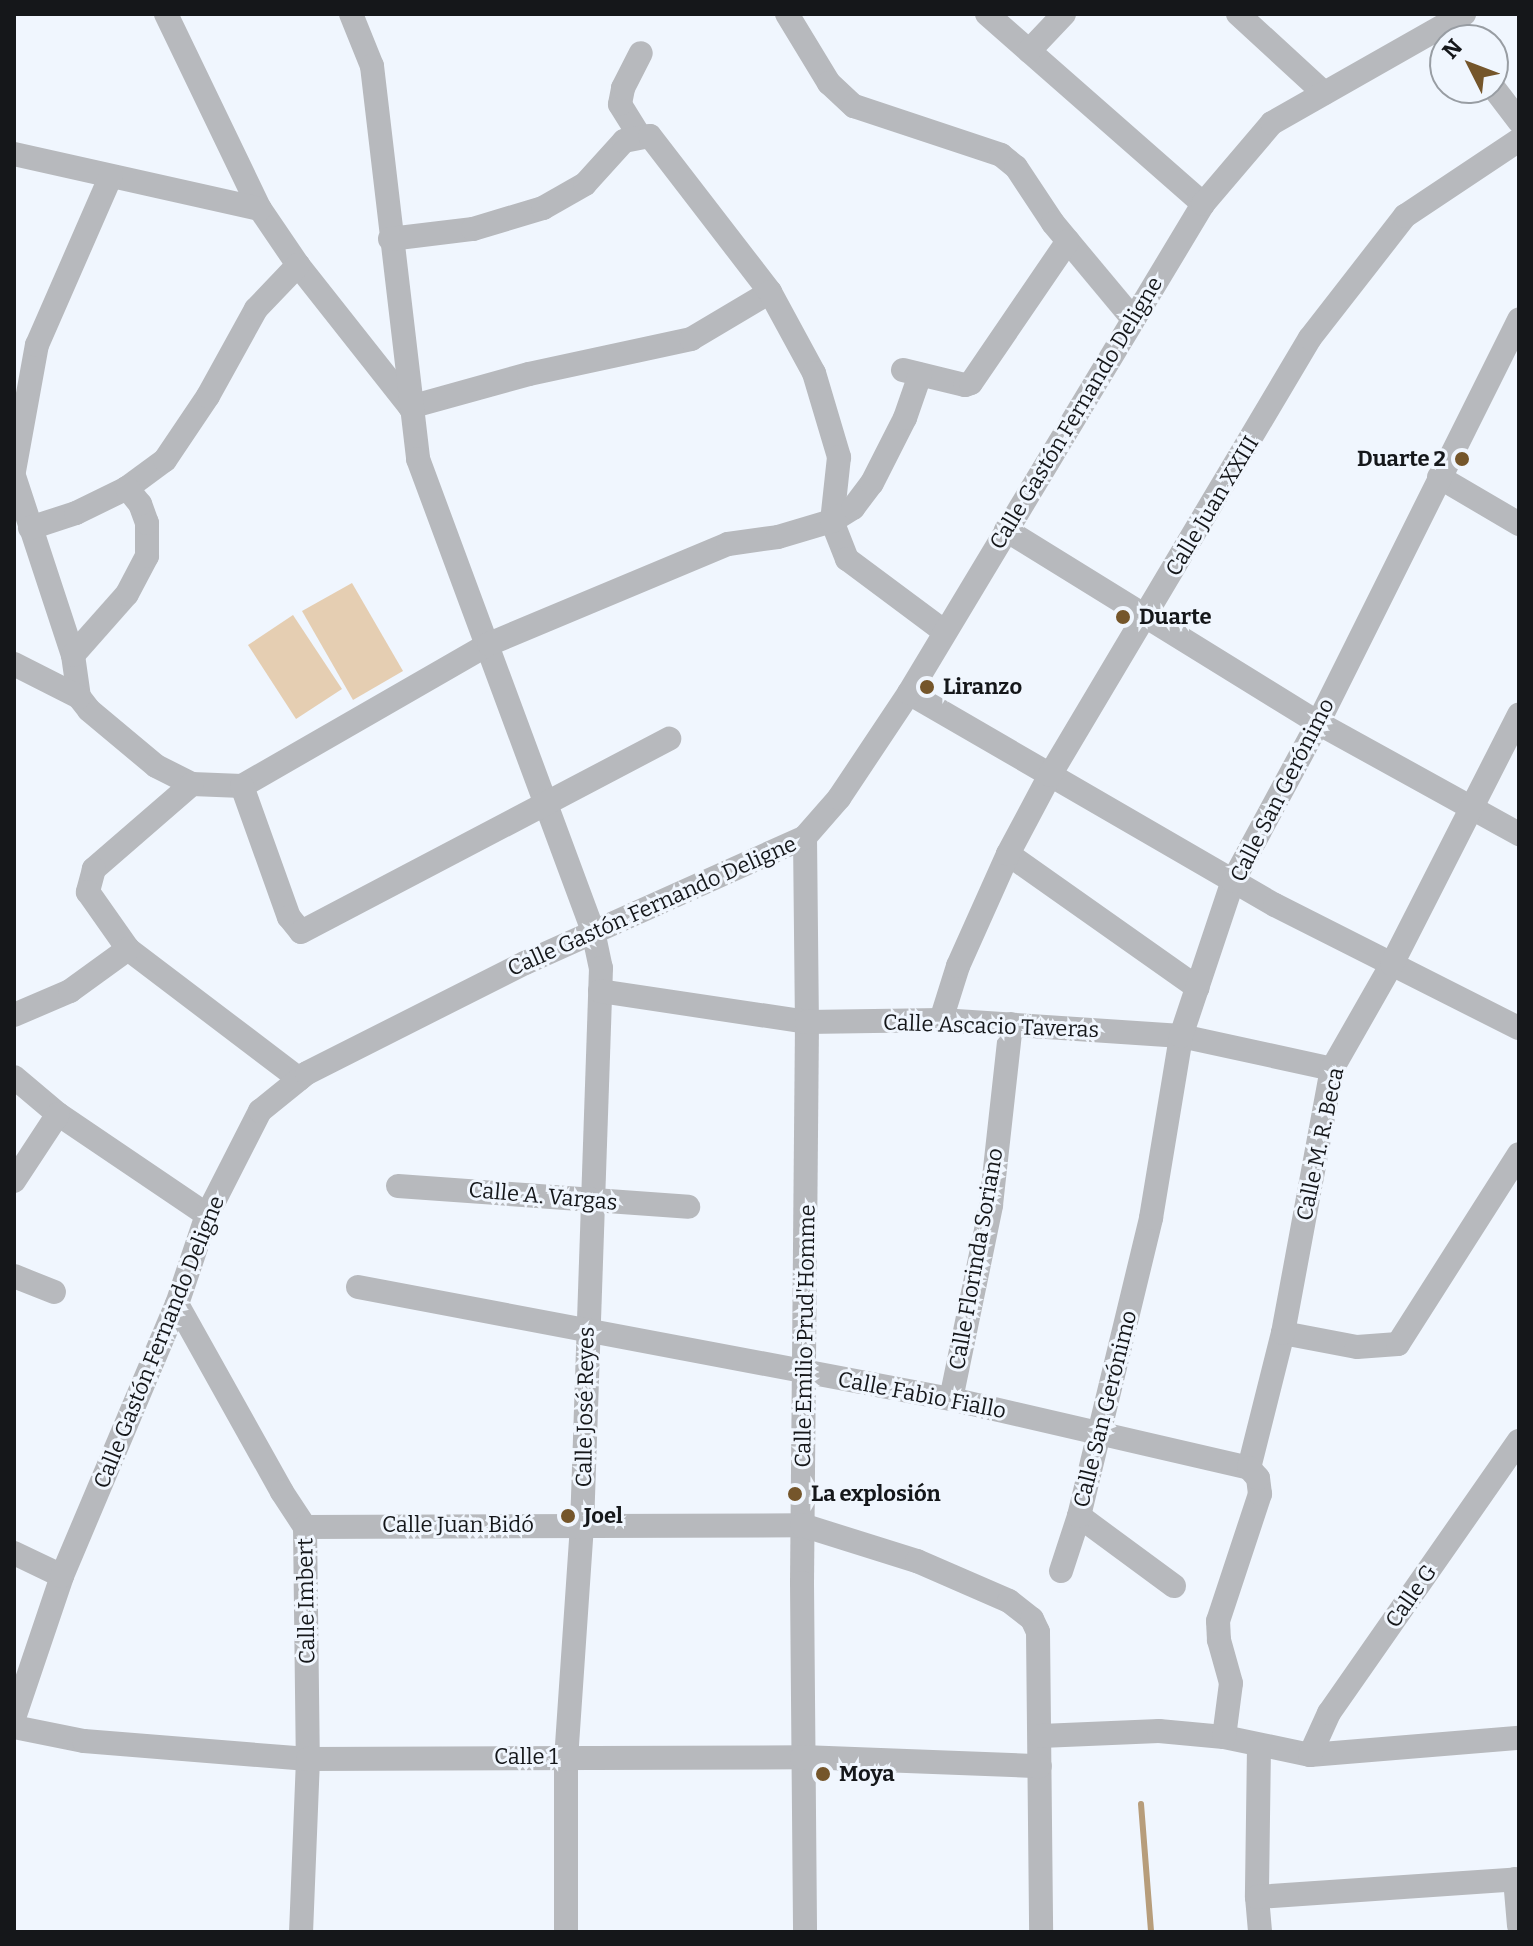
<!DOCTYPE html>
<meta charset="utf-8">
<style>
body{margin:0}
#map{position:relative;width:1533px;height:1946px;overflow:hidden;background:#f0f6fe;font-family:Bitter,serif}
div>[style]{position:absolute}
.green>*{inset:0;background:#e5ceb2}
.stream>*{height:6px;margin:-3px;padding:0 3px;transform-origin:3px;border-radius:3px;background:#b79d7b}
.street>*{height:24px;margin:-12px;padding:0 12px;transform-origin:12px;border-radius:12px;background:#b7b9bd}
.dots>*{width:22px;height:22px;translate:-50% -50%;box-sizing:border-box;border:4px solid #f0f6fe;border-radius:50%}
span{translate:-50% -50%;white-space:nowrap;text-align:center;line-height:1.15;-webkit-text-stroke:6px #f0f6fe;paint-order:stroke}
.street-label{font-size:22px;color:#15171a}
.poi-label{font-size:22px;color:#15171a;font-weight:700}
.right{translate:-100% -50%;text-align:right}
.left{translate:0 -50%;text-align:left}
.frame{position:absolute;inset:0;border:16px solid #15171a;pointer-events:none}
.north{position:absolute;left:1429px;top:24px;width:80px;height:80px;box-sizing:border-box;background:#f0f6fe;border:2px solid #989da3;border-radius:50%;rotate:312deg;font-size:22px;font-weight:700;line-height:32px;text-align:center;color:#15171a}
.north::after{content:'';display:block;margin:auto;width:28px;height:36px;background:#75562b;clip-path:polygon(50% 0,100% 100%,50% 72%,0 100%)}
</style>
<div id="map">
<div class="green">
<div style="clip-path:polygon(352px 583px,403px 671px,353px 700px,302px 611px)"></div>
<div style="clip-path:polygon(293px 615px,342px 689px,296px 719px,248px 645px)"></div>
</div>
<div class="stream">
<div style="left:1141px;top:1804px;width:128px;rotate:85.5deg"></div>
</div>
<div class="street">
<div style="left:166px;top:14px;width:216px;rotate:64.3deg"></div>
<div style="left:260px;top:209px;width:68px;rotate:55.8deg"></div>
<div style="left:298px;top:265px;width:181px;rotate:51.7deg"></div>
<div style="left:410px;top:407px;width:123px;rotate:-15.5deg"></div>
<div style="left:529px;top:374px;width:166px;rotate:-12.2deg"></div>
<div style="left:691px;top:339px;width:92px;rotate:-30.7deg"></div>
<div style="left:351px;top:14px;width:56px;rotate:68deg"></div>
<div style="left:372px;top:66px;width:396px;rotate:83.3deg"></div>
<div style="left:418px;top:459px;width:503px;rotate:69.66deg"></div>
<div style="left:593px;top:931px;width:38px;rotate:78deg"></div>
<div style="left:601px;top:968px;width:557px;rotate:91.95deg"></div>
<div style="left:582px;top:1525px;width:233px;rotate:93.9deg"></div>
<div style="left:566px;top:1757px;width:175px;rotate:90deg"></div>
<div style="left:787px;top:14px;width:81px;rotate:58.7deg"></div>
<div style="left:829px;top:83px;width:34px;rotate:43deg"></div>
<div style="left:854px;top:106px;width:155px;rotate:18.4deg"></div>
<div style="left:1001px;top:155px;width:19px;rotate:39deg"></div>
<div style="left:1016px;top:167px;width:67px;rotate:56.5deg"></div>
<div style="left:1053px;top:223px;width:125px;rotate:50.2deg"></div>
<div style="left:987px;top:14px;width:288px;rotate:41.3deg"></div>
<div style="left:1238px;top:14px;width:117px;rotate:42.6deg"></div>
<div style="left:1029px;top:51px;width:51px;rotate:-46.6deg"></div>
<div style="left:1493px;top:87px;width:43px;rotate:52.6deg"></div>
<div style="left:639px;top:135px;width:36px;rotate:-122deg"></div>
<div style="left:620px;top:104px;width:16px;rotate:-79deg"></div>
<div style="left:623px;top:88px;width:39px;rotate:-63deg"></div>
<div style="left:14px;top:154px;width:252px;rotate:12.6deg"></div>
<div style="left:390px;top:239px;width:84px;rotate:-6.9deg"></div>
<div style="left:473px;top:229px;width:73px;rotate:-16.7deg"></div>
<div style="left:543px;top:208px;width:48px;rotate:-29.7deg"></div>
<div style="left:585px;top:184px;width:58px;rotate:-47.8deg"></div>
<div style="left:624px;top:141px;width:26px;rotate:-11deg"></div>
<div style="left:650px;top:136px;width:197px;rotate:52.4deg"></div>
<div style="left:770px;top:292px;width:92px;rotate:61.5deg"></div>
<div style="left:814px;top:373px;width:88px;rotate:73.4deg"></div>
<div style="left:839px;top:457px;width:64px;rotate:96.2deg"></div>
<div style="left:832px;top:521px;width:41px;rotate:68.5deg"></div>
<div style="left:847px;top:559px;width:122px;rotate:36.7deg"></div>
<div style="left:903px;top:370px;width:64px;rotate:13.6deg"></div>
<div style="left:965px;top:385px;width:6px;rotate:-18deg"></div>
<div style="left:971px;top:383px;width:172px;rotate:-55.7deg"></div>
<div style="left:14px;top:471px;width:128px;rotate:-79.7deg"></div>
<div style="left:37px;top:345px;width:184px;rotate:-66.4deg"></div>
<div style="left:14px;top:476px;width:188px;rotate:71.8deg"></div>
<div style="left:73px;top:655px;width:42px;rotate:81.9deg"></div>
<div style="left:79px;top:697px;width:16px;rotate:52deg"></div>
<div style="left:89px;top:710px;width:87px;rotate:39.9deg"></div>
<div style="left:156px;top:766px;width:40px;rotate:26.6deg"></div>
<div style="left:192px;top:784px;width:50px;rotate:2.3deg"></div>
<div style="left:242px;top:786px;width:285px;rotate:-29.9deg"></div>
<div style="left:489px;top:644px;width:259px;rotate:-22.7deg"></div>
<div style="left:728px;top:544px;width:50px;rotate:-8deg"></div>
<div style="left:778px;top:537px;width:56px;rotate:-16.5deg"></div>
<div style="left:832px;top:521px;width:25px;rotate:-32deg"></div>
<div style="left:853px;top:508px;width:31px;rotate:-53deg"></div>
<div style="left:872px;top:483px;width:73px;rotate:-63.1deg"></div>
<div style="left:905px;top:418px;width:46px;rotate:-70.8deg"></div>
<div style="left:1439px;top:477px;width:93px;rotate:30.4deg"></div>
<div style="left:30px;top:528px;width:48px;rotate:-18.1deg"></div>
<div style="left:76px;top:513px;width:57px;rotate:-26.1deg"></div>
<div style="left:127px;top:488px;width:47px;rotate:-36.4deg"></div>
<div style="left:165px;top:460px;width:77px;rotate:-56.1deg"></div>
<div style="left:208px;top:396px;width:99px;rotate:-61.1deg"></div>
<div style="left:256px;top:309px;width:61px;rotate:-46.3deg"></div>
<div style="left:1006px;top:530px;width:367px;rotate:31.7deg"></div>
<div style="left:1318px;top:723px;width:230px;rotate:28.9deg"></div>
<div style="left:73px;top:655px;width:81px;rotate:-48.5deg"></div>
<div style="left:127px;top:594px;width:43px;rotate:-62.2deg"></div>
<div style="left:147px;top:556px;width:33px;rotate:-90deg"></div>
<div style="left:147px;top:523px;width:20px;rotate:-110deg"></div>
<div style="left:140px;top:504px;width:21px;rotate:-129deg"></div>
<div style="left:14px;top:664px;width:73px;rotate:26.9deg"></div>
<div style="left:909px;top:693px;width:423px;rotate:30.1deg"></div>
<div style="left:1275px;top:905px;width:273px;rotate:26.8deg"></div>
<div style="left:192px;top:784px;width:130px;rotate:139.1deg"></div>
<div style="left:94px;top:869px;width:24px;rotate:105deg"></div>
<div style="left:88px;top:892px;width:70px;rotate:54.9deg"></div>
<div style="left:128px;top:949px;width:215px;rotate:37.2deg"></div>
<div style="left:242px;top:786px;width:139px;rotate:70.3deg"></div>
<div style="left:289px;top:917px;width:19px;rotate:51deg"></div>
<div style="left:301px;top:932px;width:416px;rotate:-27.7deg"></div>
<div style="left:805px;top:837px;width:185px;rotate:89.4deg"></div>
<div style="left:807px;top:1022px;width:561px;rotate:90.51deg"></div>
<div style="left:802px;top:1583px;width:349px;rotate:89.5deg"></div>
<div style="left:1008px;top:854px;width:232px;rotate:35.2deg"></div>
<div style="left:600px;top:991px;width:209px;rotate:8.5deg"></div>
<div style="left:807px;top:1022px;width:134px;rotate:-0.9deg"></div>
<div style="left:941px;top:1020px;width:241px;rotate:3.8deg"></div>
<div style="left:1181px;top:1036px;width:155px;rotate:12.3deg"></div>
<div style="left:14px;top:1015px;width:61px;rotate:-23.2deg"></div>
<div style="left:70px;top:991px;width:72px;rotate:-35.9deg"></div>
<div style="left:941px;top:1020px;width:57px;rotate:-72.5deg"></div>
<div style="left:958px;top:966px;width:123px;rotate:-65.9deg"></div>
<div style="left:1008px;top:854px;width:89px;rotate:-62deg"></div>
<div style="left:1050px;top:775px;width:508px;rotate:-59.25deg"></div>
<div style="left:1310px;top:338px;width:155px;rotate:-52.1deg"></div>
<div style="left:1405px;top:216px;width:137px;rotate:-33.7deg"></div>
<div style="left:14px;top:1077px;width:57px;rotate:40.1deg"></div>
<div style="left:58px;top:1114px;width:180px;rotate:34.1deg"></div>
<div style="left:14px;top:1181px;width:80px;rotate:-56.7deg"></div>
<div style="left:398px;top:1186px;width:291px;rotate:4.1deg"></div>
<div style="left:14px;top:1276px;width:43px;rotate:21.8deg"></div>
<div style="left:358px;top:1287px;width:603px;rotate:10.7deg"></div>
<div style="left:951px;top:1399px;width:306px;rotate:13deg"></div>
<div style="left:177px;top:1304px;width:215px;rotate:60.8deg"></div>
<div style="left:282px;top:1492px;width:42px;rotate:56.7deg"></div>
<div style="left:305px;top:1527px;width:232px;rotate:89.3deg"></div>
<div style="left:308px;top:1759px;width:173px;rotate:92.3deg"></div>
<div style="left:1283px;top:1333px;width:75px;rotate:10.7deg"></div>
<div style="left:1357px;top:1347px;width:41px;rotate:-4.2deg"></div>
<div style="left:1398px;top:1344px;width:225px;rotate:-57.5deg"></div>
<div style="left:951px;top:1399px;width:198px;rotate:-78.3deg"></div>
<div style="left:991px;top:1205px;width:182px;rotate:-83.7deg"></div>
<div style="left:1249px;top:1468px;width:139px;rotate:-75.9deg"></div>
<div style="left:1283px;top:1333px;width:269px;rotate:-79.5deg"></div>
<div style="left:1332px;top:1069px;width:121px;rotate:-60.3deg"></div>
<div style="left:1392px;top:964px;width:280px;rotate:-63deg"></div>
<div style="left:1079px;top:1516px;width:118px;rotate:36.4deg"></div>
<div style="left:305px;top:1527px;width:497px;rotate:-0.2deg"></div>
<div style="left:802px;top:1525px;width:121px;rotate:17.4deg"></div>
<div style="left:917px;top:1561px;width:100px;rotate:23.5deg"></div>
<div style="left:1009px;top:1601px;width:29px;rotate:38deg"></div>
<div style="left:1032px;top:1619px;width:14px;rotate:65deg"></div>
<div style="left:1038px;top:1632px;width:300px;rotate:89.4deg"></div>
<div style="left:14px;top:1553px;width:53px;rotate:25.6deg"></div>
<div style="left:1061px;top:1571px;width:58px;rotate:-71.9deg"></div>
<div style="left:1079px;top:1516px;width:307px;rotate:-76.4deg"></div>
<div style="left:1151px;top:1218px;width:184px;rotate:-80.6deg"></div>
<div style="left:1181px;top:1036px;width:163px;rotate:-71.5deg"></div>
<div style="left:1233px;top:881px;width:179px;rotate:-61.7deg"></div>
<div style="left:1318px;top:723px;width:451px;rotate:-63.5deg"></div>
<div style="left:14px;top:1718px;width:150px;rotate:-71.3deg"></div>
<div style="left:62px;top:1576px;width:295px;rotate:-67.1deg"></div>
<div style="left:177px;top:1304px;width:94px;rotate:-71.4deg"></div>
<div style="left:207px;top:1215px;width:117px;rotate:-63deg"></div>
<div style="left:260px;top:1111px;width:60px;rotate:-39deg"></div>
<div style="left:307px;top:1073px;width:244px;rotate:-26.8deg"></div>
<div style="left:525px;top:963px;width:307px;rotate:-24.2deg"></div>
<div style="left:805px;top:837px;width:52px;rotate:-48.9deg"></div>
<div style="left:839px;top:798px;width:126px;rotate:-56.3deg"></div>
<div style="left:909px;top:693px;width:571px;rotate:-58.98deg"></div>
<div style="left:1203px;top:204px;width:106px;rotate:-49.6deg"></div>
<div style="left:1272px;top:123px;width:221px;rotate:-29.6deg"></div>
<div style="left:14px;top:1727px;width:71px;rotate:11.3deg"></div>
<div style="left:84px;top:1741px;width:225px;rotate:4.6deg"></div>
<div style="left:308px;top:1759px;width:494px;rotate:-0.2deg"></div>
<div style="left:802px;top:1757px;width:238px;rotate:2.2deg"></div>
<div style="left:1041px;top:1736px;width:118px;rotate:-2.4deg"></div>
<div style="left:1159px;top:1731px;width:65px;rotate:5.3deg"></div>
<div style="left:1224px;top:1737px;width:88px;rotate:11.8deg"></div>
<div style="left:1310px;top:1755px;width:210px;rotate:-4.7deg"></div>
<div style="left:1224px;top:1737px;width:54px;rotate:-82.6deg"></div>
<div style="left:1231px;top:1683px;width:45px;rotate:-105.6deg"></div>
<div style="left:1219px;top:1640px;width:19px;rotate:-93deg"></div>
<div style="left:1218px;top:1621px;width:134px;rotate:-71.7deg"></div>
<div style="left:1260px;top:1494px;width:16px;rotate:-97deg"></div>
<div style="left:1258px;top:1478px;width:13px;rotate:-132deg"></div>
<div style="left:1259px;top:1746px;width:151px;rotate:90.8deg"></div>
<div style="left:1257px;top:1897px;width:35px;rotate:85deg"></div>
<div style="left:1310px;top:1755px;width:46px;rotate:-65.7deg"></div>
<div style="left:1329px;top:1713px;width:332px;rotate:-55.1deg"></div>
<div style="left:1515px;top:1879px;width:47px;rotate:85.1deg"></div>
<div style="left:1257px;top:1897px;width:263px;rotate:-3.9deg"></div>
</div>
<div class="dots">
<div style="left:1462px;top:459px;background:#75562b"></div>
<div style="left:1123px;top:617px;background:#75562b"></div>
<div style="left:927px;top:687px;background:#75562b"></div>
<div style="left:795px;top:1494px;background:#75562b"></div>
<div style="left:568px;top:1516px;background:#75562b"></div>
<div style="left:823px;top:1774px;background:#75562b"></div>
</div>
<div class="street-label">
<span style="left:1076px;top:413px;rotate:-59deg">Calle Gastón Fernando Deligne</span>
<span style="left:1212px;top:506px;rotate:-59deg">Calle Juan XXIII</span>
<span style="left:1282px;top:790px;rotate:-63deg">Calle San Gerónimo</span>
<span style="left:652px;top:906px;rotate:-24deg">Calle Gastón Fernando Deligne</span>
<span style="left:991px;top:1026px;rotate:2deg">Calle Ascacio Taveras</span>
<span style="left:1320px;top:1144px;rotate:-78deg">Calle M. R. Beca</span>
<span style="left:543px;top:1196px;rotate:5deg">Calle A. Vargas</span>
<span style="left:976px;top:1259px;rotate:-80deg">Calle Florinda Soriano</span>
<span style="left:805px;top:1336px;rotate:-89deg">Calle Emilio Prud'Homme</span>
<span style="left:159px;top:1342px;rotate:-68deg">Calle Gastón Fernando Deligne</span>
<span style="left:922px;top:1395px;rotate:11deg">Calle Fabio Fiallo</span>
<span style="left:585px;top:1407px;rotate:-89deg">Calle José Reyes</span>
<span style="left:1105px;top:1409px;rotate:-76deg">Calle San Gerónimo</span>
<span style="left:458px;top:1525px">Calle Juan Bidó</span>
<span style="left:1411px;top:1596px;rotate:-55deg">Calle G</span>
<span style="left:306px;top:1601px;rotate:-91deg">Calle Imbert</span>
<span style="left:526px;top:1757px">Calle 1</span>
</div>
<div class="poi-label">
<span class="right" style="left:1446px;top:459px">Duarte 2</span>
<span class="left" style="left:1139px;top:617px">Duarte</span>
<span class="left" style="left:943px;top:687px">Liranzo</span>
<span class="left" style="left:811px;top:1494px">La explosión</span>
<span class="left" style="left:584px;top:1516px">Joel</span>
<span class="left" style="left:839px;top:1774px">Moya</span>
</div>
<div class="frame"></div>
<div class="north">N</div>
</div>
